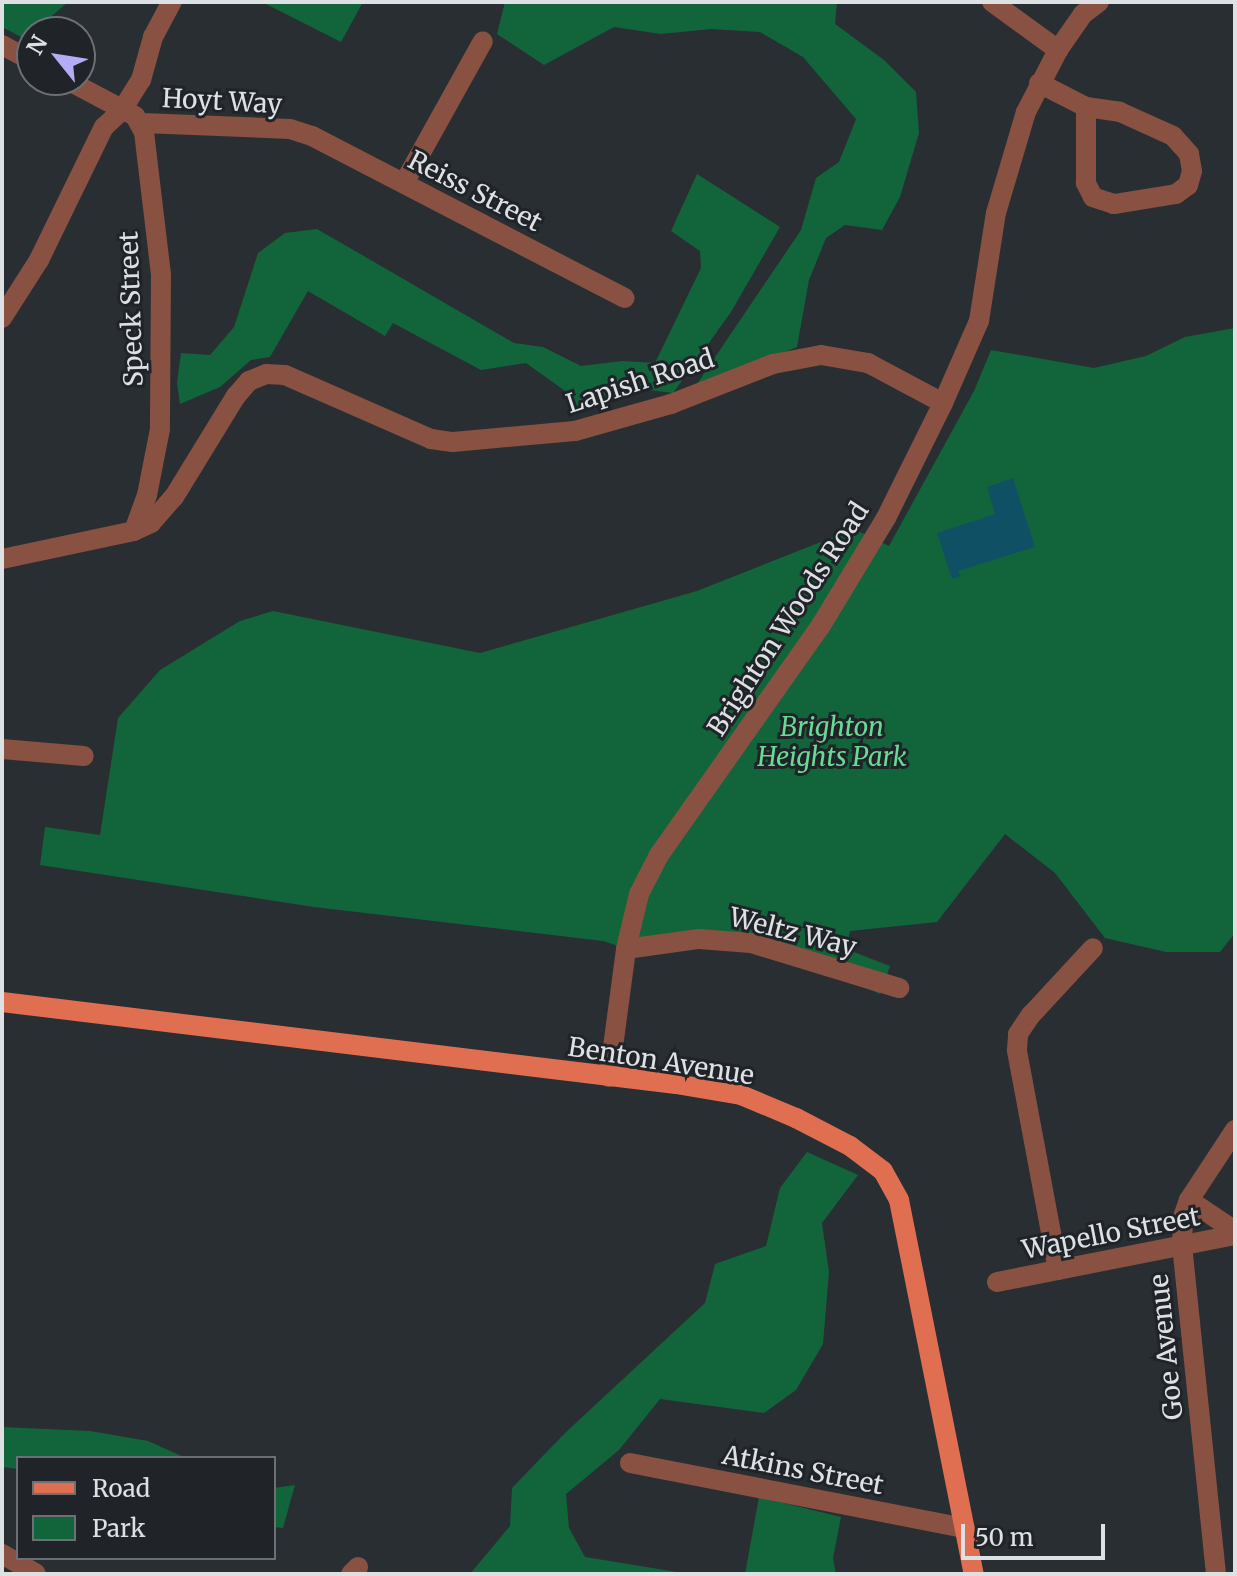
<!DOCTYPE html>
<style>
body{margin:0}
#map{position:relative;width:1237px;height:1576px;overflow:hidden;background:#292e32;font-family:Merriweather,serif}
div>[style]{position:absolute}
.green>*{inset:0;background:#12653a}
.water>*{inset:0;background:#105064}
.street>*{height:20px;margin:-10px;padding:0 10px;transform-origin:10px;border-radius:10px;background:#885142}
.primary>*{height:20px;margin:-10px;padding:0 10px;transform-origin:10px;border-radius:10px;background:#e06f51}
span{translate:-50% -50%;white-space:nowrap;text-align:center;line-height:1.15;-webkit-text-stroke:6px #202428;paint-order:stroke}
.street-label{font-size:26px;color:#dee1e4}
.park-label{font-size:26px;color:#67da95;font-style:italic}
.frame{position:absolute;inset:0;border:4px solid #dee1e4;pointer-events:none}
.legend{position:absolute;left:16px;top:1456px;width:260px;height:104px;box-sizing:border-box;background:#202428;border:2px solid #6c7073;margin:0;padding:10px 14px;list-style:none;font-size:24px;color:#dee1e4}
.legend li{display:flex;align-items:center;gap:16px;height:40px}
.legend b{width:40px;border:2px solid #6c7073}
.north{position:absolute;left:16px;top:16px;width:80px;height:80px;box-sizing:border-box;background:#202428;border:2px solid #6c7073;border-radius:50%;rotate:300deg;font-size:22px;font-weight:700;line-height:32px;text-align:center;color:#dee1e4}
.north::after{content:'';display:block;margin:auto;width:28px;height:36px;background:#b5acf8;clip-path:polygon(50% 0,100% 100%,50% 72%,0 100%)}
.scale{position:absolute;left:961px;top:1524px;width:144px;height:36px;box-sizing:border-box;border:4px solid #dee1e4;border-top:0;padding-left:10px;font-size:24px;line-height:28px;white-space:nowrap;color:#dee1e4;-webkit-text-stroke:6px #202428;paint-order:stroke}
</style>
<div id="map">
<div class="green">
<div style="clip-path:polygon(2px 2px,68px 2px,25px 39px,2px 27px)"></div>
<div style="clip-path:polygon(262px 2px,363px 2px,341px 42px)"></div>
<div style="clip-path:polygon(505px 2px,837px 2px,835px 24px,884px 60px,916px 92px,919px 133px,900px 197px,882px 230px,845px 225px,826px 238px,809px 280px,797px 347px,695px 387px,801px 230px,816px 178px,839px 162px,856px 119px,803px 57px,760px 32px,711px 29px,661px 34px,614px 27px,544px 65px,497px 34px)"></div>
<div style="clip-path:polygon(697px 174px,780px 227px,731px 312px,673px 393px,633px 388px,576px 406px,568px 393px,526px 363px,481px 370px,393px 323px,385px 336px,308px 291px,270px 357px,251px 360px,220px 387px,180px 404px,177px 383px,181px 353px,210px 355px,234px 327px,258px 253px,285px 233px,317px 229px,514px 343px,543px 347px,581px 366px,622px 361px,655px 363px,701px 268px,700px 251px,671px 231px)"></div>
<div style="clip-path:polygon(1235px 328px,1235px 933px,1220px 952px,1166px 952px,1105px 938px,1055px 873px,1005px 834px,937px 922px,850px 931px,846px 949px,890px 966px,880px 994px,832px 973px,759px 950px,717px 946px,643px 954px,603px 941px,314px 907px,40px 865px,45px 827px,100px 835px,118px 718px,160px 670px,240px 621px,273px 611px,480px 653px,697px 591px,854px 529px,889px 546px,974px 391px,991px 350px,1094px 368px,1146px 356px,1185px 337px)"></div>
<div style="clip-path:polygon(807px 1152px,858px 1175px,822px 1223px,829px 1272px,823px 1344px,796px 1390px,764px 1413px,660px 1399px,619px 1450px,566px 1494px,569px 1528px,585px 1557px,689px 1574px,470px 1574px,510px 1526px,512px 1488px,565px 1433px,705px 1303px,715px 1264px,766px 1246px,780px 1188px)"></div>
<div style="clip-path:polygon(2px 1427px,90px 1431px,148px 1441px,186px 1458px,18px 1458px,18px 1469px,2px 1467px)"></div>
<div style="clip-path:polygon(295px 1485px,283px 1528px,274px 1527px,274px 1488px)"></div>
<div style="clip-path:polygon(759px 1497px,841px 1517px,833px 1558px,836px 1574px,745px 1574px)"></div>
</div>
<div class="water">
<div style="clip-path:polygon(1013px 478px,1035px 547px,958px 571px,960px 576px,952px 579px,937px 533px,995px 514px,987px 487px)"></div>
</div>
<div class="street">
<div style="left:992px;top:2px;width:82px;rotate:36deg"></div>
<div style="left:2px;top:45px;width:34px;rotate:28deg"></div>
<div style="left:67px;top:80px;width:77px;rotate:27.9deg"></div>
<div style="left:135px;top:116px;width:18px;rotate:61deg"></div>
<div style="left:144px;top:132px;width:143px;rotate:83.2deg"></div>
<div style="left:161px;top:274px;width:155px;rotate:90.4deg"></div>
<div style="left:160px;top:429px;width:67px;rotate:101.1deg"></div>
<div style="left:147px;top:495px;width:38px;rotate:110deg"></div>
<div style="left:1039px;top:83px;width:53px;rotate:27.1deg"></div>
<div style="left:1086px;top:107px;width:34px;rotate:8deg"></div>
<div style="left:1120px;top:112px;width:58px;rotate:24.4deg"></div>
<div style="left:1173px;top:136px;width:24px;rotate:48deg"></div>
<div style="left:1189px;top:154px;width:17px;rotate:80deg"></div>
<div style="left:1192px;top:171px;width:15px;rotate:106deg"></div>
<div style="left:1188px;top:185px;width:15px;rotate:143deg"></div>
<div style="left:1176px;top:194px;width:63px;rotate:170.8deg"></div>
<div style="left:1114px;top:204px;width:22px;rotate:-162deg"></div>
<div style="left:1093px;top:197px;width:16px;rotate:-117deg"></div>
<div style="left:1086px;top:183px;width:76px;rotate:-90deg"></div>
<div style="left:142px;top:123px;width:148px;rotate:2.3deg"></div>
<div style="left:290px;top:129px;width:23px;rotate:18deg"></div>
<div style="left:312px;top:136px;width:352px;rotate:27.4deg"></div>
<div style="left:404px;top:183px;width:162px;rotate:-60.9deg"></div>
<div style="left:2px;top:318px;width:69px;rotate:-57.5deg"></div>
<div style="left:39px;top:260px;width:148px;rotate:-64deg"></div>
<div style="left:104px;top:127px;width:25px;rotate:-43deg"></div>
<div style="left:122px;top:110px;width:36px;rotate:-58deg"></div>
<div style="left:141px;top:80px;width:45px;rotate:-74.4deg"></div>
<div style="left:153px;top:37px;width:40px;rotate:-62deg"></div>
<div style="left:2px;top:559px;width:135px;rotate:-12deg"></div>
<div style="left:134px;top:531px;width:19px;rotate:-25deg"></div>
<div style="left:151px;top:523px;width:35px;rotate:-49deg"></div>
<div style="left:174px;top:497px;width:119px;rotate:-58.5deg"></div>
<div style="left:236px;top:396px;width:20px;rotate:-49deg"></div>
<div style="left:249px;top:381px;width:18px;rotate:-22deg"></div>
<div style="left:266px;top:374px;width:19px;rotate:3deg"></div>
<div style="left:285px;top:375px;width:159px;rotate:23.7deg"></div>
<div style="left:431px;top:439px;width:22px;rotate:8deg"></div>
<div style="left:453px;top:442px;width:122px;rotate:-5.2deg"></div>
<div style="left:575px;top:431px;width:100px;rotate:-15.7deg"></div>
<div style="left:671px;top:404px;width:110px;rotate:-21.4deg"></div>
<div style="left:773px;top:364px;width:49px;rotate:-10.6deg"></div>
<div style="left:821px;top:355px;width:48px;rotate:9.7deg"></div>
<div style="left:868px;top:363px;width:85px;rotate:28.1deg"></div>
<div style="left:2px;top:749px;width:82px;rotate:4.9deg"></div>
<div style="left:626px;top:949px;width:74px;rotate:-7.8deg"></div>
<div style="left:699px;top:939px;width:52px;rotate:4.4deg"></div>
<div style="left:751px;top:943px;width:155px;rotate:16.9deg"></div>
<div style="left:609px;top:1077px;width:129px;rotate:-82.4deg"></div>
<div style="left:626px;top:949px;width:57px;rotate:-76.7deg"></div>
<div style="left:639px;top:894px;width:44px;rotate:-62.9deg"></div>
<div style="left:659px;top:855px;width:279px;rotate:-54.8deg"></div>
<div style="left:820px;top:627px;width:127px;rotate:-58.8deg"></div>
<div style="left:886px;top:518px;width:128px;rotate:-63.6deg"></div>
<div style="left:943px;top:403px;width:90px;rotate:-66.3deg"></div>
<div style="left:979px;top:321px;width:109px;rotate:-81.1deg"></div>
<div style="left:996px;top:213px;width:105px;rotate:-73.5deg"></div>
<div style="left:1026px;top:112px;width:70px;rotate:-62.7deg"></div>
<div style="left:1058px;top:50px;width:44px;rotate:-55.2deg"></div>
<div style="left:1083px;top:14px;width:20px;rotate:-37deg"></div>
<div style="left:1189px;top:1200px;width:55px;rotate:34deg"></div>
<div style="left:1058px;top:1270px;width:224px;rotate:-100.6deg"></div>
<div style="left:1017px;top:1050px;width:16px;rotate:-86deg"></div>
<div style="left:1018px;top:1034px;width:23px;rotate:-56deg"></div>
<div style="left:1031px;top:1015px;width:91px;rotate:-47.2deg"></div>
<div style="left:997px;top:1282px;width:243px;rotate:-11.2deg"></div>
<div style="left:630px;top:1463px;width:341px;rotate:11deg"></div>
<div style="left:2px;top:1554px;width:39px;rotate:30deg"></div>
<div style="left:351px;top:1574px;width:10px;rotate:-45deg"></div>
<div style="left:1216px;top:1574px;width:330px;rotate:-95.9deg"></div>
<div style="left:1182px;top:1246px;width:29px;rotate:-88deg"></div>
<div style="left:1183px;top:1217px;width:18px;rotate:-71deg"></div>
<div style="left:1189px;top:1200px;width:84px;rotate:-56.7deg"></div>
</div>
<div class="primary">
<div style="left:2px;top:1002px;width:679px;rotate:6.94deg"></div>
<div style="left:676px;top:1084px;width:66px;rotate:9.6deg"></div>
<div style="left:741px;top:1095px;width:60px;rotate:22.7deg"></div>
<div style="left:796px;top:1118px;width:61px;rotate:27.4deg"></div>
<div style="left:850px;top:1146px;width:41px;rotate:37.1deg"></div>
<div style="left:883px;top:1171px;width:33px;rotate:61deg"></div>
<div style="left:899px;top:1200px;width:381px;rotate:78.7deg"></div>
</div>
<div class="street-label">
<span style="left:222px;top:101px;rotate:3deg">Hoyt Way</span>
<span style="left:475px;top:191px;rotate:27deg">Reiss Street</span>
<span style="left:131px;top:309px;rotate:-92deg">Speck Street</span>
<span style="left:640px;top:381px;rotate:-18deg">Lapish Road</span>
<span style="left:788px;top:619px;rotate:-57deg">Brighton Woods Road</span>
<span style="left:793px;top:932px;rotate:14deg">Weltz Way</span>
<span style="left:661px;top:1061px;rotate:9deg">Benton Avenue</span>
<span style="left:1111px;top:1233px;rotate:-11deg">Wapello Street</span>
<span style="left:1166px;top:1347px;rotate:-96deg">Goe Avenue</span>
<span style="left:803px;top:1470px;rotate:11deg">Atkins Street</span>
</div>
<div class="park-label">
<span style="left:832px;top:742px">Brighton<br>Heights Park</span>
</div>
<div class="frame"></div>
<ul class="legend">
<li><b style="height:10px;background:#e06f51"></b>Road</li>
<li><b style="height:22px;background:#12653a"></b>Park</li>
</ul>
<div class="north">N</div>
<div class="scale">50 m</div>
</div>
